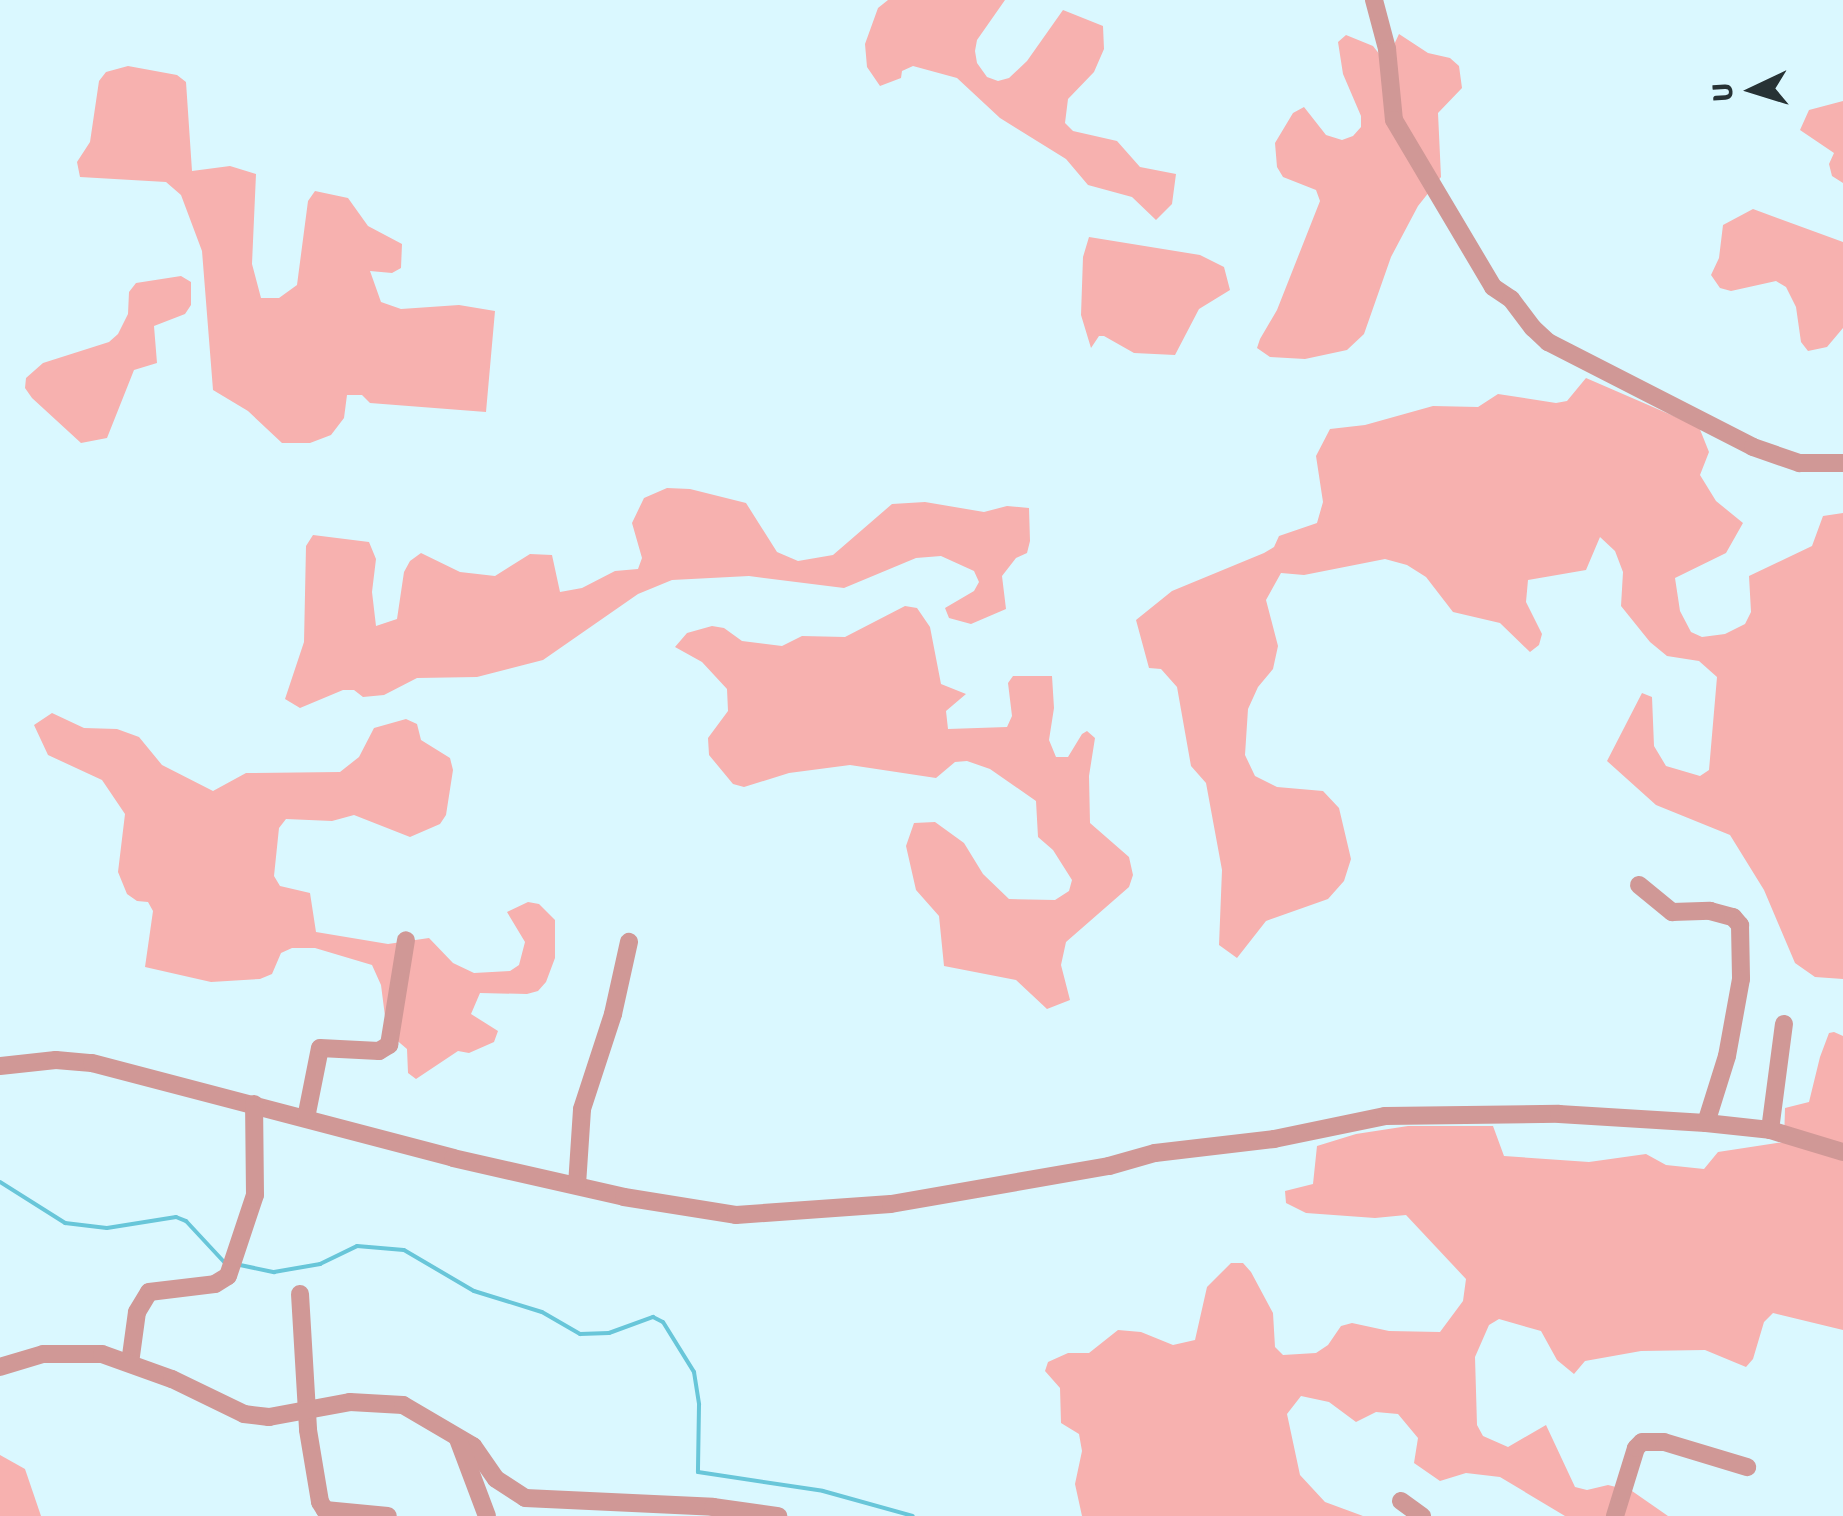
<!DOCTYPE html>
<style>
body{margin:0}
#map{position:relative;width:1843px;height:1516px;overflow:hidden;background:#daf8ff;font-family:Signika,sans-serif}
div>[style]{position:absolute}
.green>*{inset:0;background:#f7b1af}
.stream>*{height:4px;margin:-2px;padding:0 2px;transform-origin:2px;border-radius:2px;background:#68c6d9}
.minor>*{height:18px;margin:-9px;padding:0 9px;transform-origin:9px;border-radius:9px;background:#d09896}
span{translate:-50% -50%;white-space:nowrap;text-align:center;line-height:1.15;-webkit-text-stroke:8px #daf8ff;paint-order:stroke}
.north{position:absolute;left:1703px;top:40px;width:100px;height:100px;-webkit-text-stroke:8px #daf8ff;paint-order:stroke;rotate:266deg;font-size:28px;font-weight:700;line-height:40px;text-align:center;color:#273235}
.north::after{content:'';display:block;margin:auto;width:35px;height:45px;background:#273235;clip-path:polygon(50% 0,100% 100%,50% 72%,0 100%)}
</style>
<div id="map">
<div class="green">
<div style="clip-path:polygon(888px 0,1005px 0,977px 40px,975px 51px,977px 63px,987px 77px,998px 81px,1009px 78px,1027px 61px,1063px 10px,1103px 26px,1104px 49px,1094px 72px,1068px 99px,1065px 123px,1073px 131px,1117px 141px,1140px 167px,1176px 174px,1172px 204px,1156px 220px,1132px 197px,1088px 185px,1066px 159px,1000px 118px,957px 78px,913px 66px,902px 71px,901px 78px,880px 86px,867px 67px,865px 44px,878px 8px)"></div>
<div style="clip-path:polygon(1399px 34px,1428px 53px,1450px 58px,1459px 66px,1462px 88px,1438px 113px,1441px 177px,1418px 206px,1391px 257px,1364px 334px,1347px 350px,1305px 359px,1270px 357px,1257px 348px,1260px 339px,1277px 310px,1320px 201px,1316px 190px,1283px 177px,1277px 167px,1275px 143px,1293px 113px,1304px 107px,1326px 135px,1342px 140px,1353px 136px,1361px 127px,1361px 116px,1343px 74px,1338px 42px,1346px 35px,1373px 46px,1380px 55px,1392px 49px)"></div>
<div style="clip-path:polygon(128px 66px,177px 75px,186px 82px,192px 171px,230px 166px,256px 174px,252px 264px,261px 298px,279px 298px,297px 285px,308px 201px,315px 191px,348px 198px,368px 226px,402px 244px,401px 268px,392px 273px,370px 271px,381px 302px,401px 309px,459px 305px,495px 311px,486px 412px,370px 403px,362px 395px,347px 395px,344px 418px,331px 435px,310px 443px,282px 443px,248px 411px,213px 390px,202px 251px,181px 195px,166px 182px,80px 177px,77px 162px,90px 142px,99px 81px,106px 72px)"></div>
<div style="clip-path:polygon(1843px 101px,1843px 183px,1832px 176px,1829px 164px,1834px 153px,1800px 130px,1809px 110px)"></div>
<div style="clip-path:polygon(1753px 209px,1843px 242px,1843px 328px,1827px 347px,1808px 351px,1801px 342px,1796px 307px,1786px 287px,1776px 281px,1731px 291px,1720px 288px,1711px 275px,1719px 258px,1723px 225px)"></div>
<div style="clip-path:polygon(1089px 237px,1200px 255px,1224px 267px,1230px 290px,1199px 309px,1175px 355px,1134px 353px,1104px 336px,1099px 336px,1091px 348px,1081px 315px,1083px 257px)"></div>
<div style="clip-path:polygon(181px 276px,191px 282px,191px 305px,185px 314px,154px 326px,157px 363px,134px 370px,107px 438px,81px 443px,32px 398px,25px 388px,26px 378px,43px 363px,109px 342px,118px 334px,128px 314px,129px 292px,136px 283px)"></div>
<div style="clip-path:polygon(1586px 378px,1699px 427px,1709px 452px,1700px 475px,1716px 501px,1743px 523px,1726px 553px,1675px 578px,1680px 611px,1691px 632px,1702px 637px,1725px 634px,1745px 624px,1751px 612px,1749px 576px,1812px 546px,1823px 516px,1843px 513px,1843px 979px,1815px 977px,1795px 963px,1764px 890px,1730px 835px,1656px 805px,1607px 761px,1642px 693px,1652px 697px,1654px 746px,1666px 766px,1700px 776px,1709px 770px,1717px 677px,1699px 661px,1667px 656px,1650px 642px,1621px 606px,1623px 572px,1615px 551px,1600px 537px,1586px 570px,1528px 580px,1526px 602px,1542px 634px,1539px 645px,1530px 652px,1500px 623px,1453px 612px,1426px 577px,1407px 565px,1385px 559px,1304px 575px,1281px 573px,1266px 600px,1278px 646px,1273px 669px,1258px 687px,1248px 709px,1245px 755px,1255px 776px,1277px 787px,1323px 791px,1339px 808px,1351px 859px,1344px 881px,1328px 899px,1266px 921px,1237px 958px,1219px 945px,1222px 870px,1206px 783px,1191px 766px,1177px 687px,1161px 669px,1149px 668px,1136px 620px,1172px 591px,1264px 553px,1274px 547px,1279px 536px,1317px 523px,1323px 502px,1316px 456px,1330px 429px,1365px 425px,1433px 406px,1478px 407px,1498px 394px,1556px 403px,1567px 401px)"></div>
<div style="clip-path:polygon(667px 488px,690px 489px,746px 503px,777px 552px,798px 561px,833px 555px,892px 504px,925px 502px,984px 512px,1007px 506px,1029px 508px,1030px 541px,1027px 553px,1016px 558px,1002px 576px,1006px 609px,971px 624px,949px 618px,945px 608px,974px 591px,979px 582px,974px 571px,941px 556px,916px 558px,844px 588px,749px 576px,672px 580px,638px 594px,543px 660px,477px 677px,417px 678px,384px 695px,363px 697px,354px 690px,343px 690px,300px 708px,285px 699px,304px 642px,306px 546px,313px 535px,369px 542px,376px 559px,372px 592px,376px 626px,397px 619px,404px 572px,410px 561px,421px 553px,460px 572px,495px 576px,530px 554px,552px 555px,560px 592px,582px 588px,615px 571px,638px 569px,642px 558px,632px 523px,644px 498px)"></div>
<div style="clip-path:polygon(905px 606px,917px 608px,930px 627px,941px 684px,966px 694px,946px 711px,948px 729px,1007px 727px,1012px 716px,1008px 683px,1013px 676px,1052px 676px,1054px 708px,1049px 740px,1056px 757px,1068px 757px,1082px 734px,1087px 731px,1095px 738px,1089px 776px,1090px 823px,1129px 857px,1133px 875px,1129px 887px,1066px 942px,1061px 965px,1070px 1000px,1047px 1009px,1016px 980px,944px 966px,939px 916px,916px 890px,906px 846px,914px 823px,935px 822px,964px 843px,983px 874px,1009px 899px,1055px 900px,1069px 891px,1072px 880px,1053px 850px,1038px 837px,1036px 801px,990px 769px,967px 761px,955px 762px,936px 778px,850px 765px,789px 773px,744px 787px,733px 784px,709px 755px,708px 738px,728px 711px,727px 689px,702px 662px,675px 647px,687px 633px,712px 626px,724px 628px,742px 641px,782px 646px,802px 636px,845px 637px)"></div>
<div style="clip-path:polygon(52px 713px,84px 728px,117px 729px,139px 737px,162px 765px,213px 791px,246px 773px,340px 772px,359px 757px,374px 728px,406px 719px,417px 724px,421px 740px,450px 758px,453px 770px,446px 815px,440px 824px,410px 837px,354px 815px,332px 821px,286px 819px,279px 828px,274px 876px,280px 886px,310px 893px,316px 932px,388px 944px,429px 938px,453px 963px,474px 973px,510px 971px,519px 965px,525px 942px,507px 912px,528px 902px,539px 904px,555px 920px,555px 958px,546px 982px,538px 991px,527px 994px,480px 993px,471px 1014px,498px 1031px,494px 1042px,469px 1053px,458px 1051px,416px 1079px,408px 1073px,407px 1049px,387px 1032px,381px 985px,372px 965px,315px 948px,292px 948px,281px 953px,272px 974px,260px 979px,211px 982px,145px 967px,153px 911px,148px 902px,137px 901px,127px 894px,118px 872px,125px 814px,102px 780px,48px 755px,34px 725px)"></div>
<div style="clip-path:polygon(1834px 1032px,1843px 1036px,1843px 1330px,1773px 1313px,1764px 1322px,1753px 1359px,1746px 1367px,1705px 1350px,1641px 1351px,1585px 1361px,1574px 1374px,1557px 1360px,1541px 1331px,1499px 1319px,1489px 1325px,1475px 1357px,1477px 1425px,1483px 1436px,1508px 1447px,1546px 1425px,1575px 1487px,1587px 1490px,1608px 1485px,1632px 1491px,1668px 1516px,1565px 1516px,1500px 1477px,1466px 1473px,1440px 1481px,1414px 1463px,1418px 1438px,1398px 1414px,1376px 1412px,1356px 1422px,1329px 1402px,1301px 1396px,1287px 1414px,1300px 1475px,1325px 1502px,1363px 1516px,1082px 1516px,1075px 1484px,1082px 1451px,1079px 1434px,1061px 1423px,1060px 1388px,1045px 1371px,1048px 1362px,1068px 1353px,1089px 1353px,1118px 1330px,1141px 1332px,1173px 1345px,1195px 1340px,1207px 1287px,1231px 1263px,1243px 1263px,1251px 1272px,1273px 1313px,1275px 1347px,1283px 1355px,1316px 1353px,1328px 1345px,1341px 1326px,1352px 1323px,1389px 1331px,1440px 1332px,1463px 1301px,1466px 1279px,1406px 1215px,1375px 1218px,1306px 1213px,1286px 1203px,1285px 1191px,1313px 1184px,1317px 1146px,1356px 1134px,1408px 1126px,1493px 1126px,1504px 1156px,1589px 1162px,1646px 1154px,1666px 1165px,1704px 1169px,1718px 1152px,1784px 1142px,1785px 1108px,1809px 1102px,1820px 1057px,1829px 1033px)"></div>
<div style="clip-path:polygon(0 1455px,25px 1469px,41px 1516px,0 1516px)"></div>
</div>
<div class="stream">
<div style="left:0;top:1182px;width:77px;rotate:32.2deg"></div>
<div style="left:65px;top:1223px;width:42px;rotate:6.8deg"></div>
<div style="left:107px;top:1228px;width:70px;rotate:-9.1deg"></div>
<div style="left:176px;top:1217px;width:11px;rotate:22deg"></div>
<div style="left:186px;top:1221px;width:57px;rotate:47.1deg"></div>
<div style="left:240px;top:1265px;width:35px;rotate:12deg"></div>
<div style="left:274px;top:1272px;width:47px;rotate:-9.9deg"></div>
<div style="left:320px;top:1264px;width:41px;rotate:-25.9deg"></div>
<div style="left:357px;top:1246px;width:47px;rotate:4.9deg"></div>
<div style="left:404px;top:1250px;width:81px;rotate:30.4deg"></div>
<div style="left:474px;top:1291px;width:71px;rotate:17.2deg"></div>
<div style="left:542px;top:1312px;width:44px;rotate:30.1deg"></div>
<div style="left:580px;top:1334px;width:29px;rotate:-2deg"></div>
<div style="left:609px;top:1333px;width:47px;rotate:-20deg"></div>
<div style="left:653px;top:1317px;width:11px;rotate:27deg"></div>
<div style="left:663px;top:1322px;width:59px;rotate:58.2deg"></div>
<div style="left:694px;top:1372px;width:33px;rotate:81deg"></div>
<div style="left:699px;top:1405px;width:67px;rotate:90.9deg"></div>
<div style="left:698px;top:1472px;width:126px;rotate:8.6deg"></div>
<div style="left:823px;top:1491px;width:93px;rotate:15.5deg"></div>
</div>
<div class="minor">
<div style="left:1374px;top:0;width:51px;rotate:75.1deg"></div>
<div style="left:1387px;top:49px;width:71px;rotate:84.4deg"></div>
<div style="left:1394px;top:120px;width:194px;rotate:59.3deg"></div>
<div style="left:1493px;top:287px;width:22px;rotate:34deg"></div>
<div style="left:1511px;top:299px;width:36px;rotate:53deg"></div>
<div style="left:1533px;top:328px;width:21px;rotate:43deg"></div>
<div style="left:1548px;top:342px;width:230px;rotate:27.1deg"></div>
<div style="left:1753px;top:447px;width:49px;rotate:19.2deg"></div>
<div style="left:1799px;top:463px;width:44px"></div>
<div style="left:1639px;top:885px;width:43px;rotate:39.3deg"></div>
<div style="left:1672px;top:912px;width:38px;rotate:-2deg"></div>
<div style="left:1710px;top:911px;width:24px;rotate:15deg"></div>
<div style="left:1733px;top:917px;width:11px;rotate:49deg"></div>
<div style="left:1740px;top:925px;width:54px;rotate:88.9deg"></div>
<div style="left:1741px;top:979px;width:78px;rotate:100.3deg"></div>
<div style="left:1727px;top:1056px;width:70px;rotate:107.4deg"></div>
<div style="left:0;top:1066px;width:56px;rotate:-6.1deg"></div>
<div style="left:56px;top:1060px;width:36px;rotate:5deg"></div>
<div style="left:92px;top:1063px;width:373px;rotate:14.7deg"></div>
<div style="left:453px;top:1158px;width:175px;rotate:12.8deg"></div>
<div style="left:624px;top:1197px;width:113px;rotate:9.1deg"></div>
<div style="left:736px;top:1215px;width:155px;rotate:-4.1deg"></div>
<div style="left:891px;top:1204px;width:221px;rotate:-9.9deg"></div>
<div style="left:1109px;top:1166px;width:48px;rotate:-15.8deg"></div>
<div style="left:1155px;top:1153px;width:120px;rotate:-6.7deg"></div>
<div style="left:1274px;top:1139px;width:113px;rotate:-11.7deg"></div>
<div style="left:1385px;top:1116px;width:174px;rotate:-0.7deg"></div>
<div style="left:1559px;top:1114px;width:147px;rotate:3.5deg"></div>
<div style="left:1706px;top:1123px;width:64px;rotate:6.2deg"></div>
<div style="left:1770px;top:1130px;width:76px;rotate:16.8deg"></div>
<div style="left:306px;top:1118px;width:71px;rotate:-78.7deg"></div>
<div style="left:320px;top:1048px;width:59px;rotate:2.9deg"></div>
<div style="left:379px;top:1051px;width:12px;rotate:-31deg"></div>
<div style="left:389px;top:1045px;width:106px;rotate:-80.8deg"></div>
<div style="left:1770px;top:1130px;width:107px;rotate:-82.5deg"></div>
<div style="left:577px;top:1185px;width:76px;rotate:-86.2deg"></div>
<div style="left:582px;top:1109px;width:100px;rotate:-71.9deg"></div>
<div style="left:613px;top:1014px;width:74px;rotate:-77.5deg"></div>
<div style="left:300px;top:1294px;width:136px;rotate:86.6deg"></div>
<div style="left:308px;top:1430px;width:73px;rotate:80.5deg"></div>
<div style="left:320px;top:1502px;width:9px;rotate:58deg"></div>
<div style="left:325px;top:1510px;width:63px;rotate:5.4deg"></div>
<div style="left:130px;top:1363px;width:51px;rotate:-82.2deg"></div>
<div style="left:137px;top:1312px;width:23px;rotate:-59deg"></div>
<div style="left:149px;top:1292px;width:66px;rotate:-6.9deg"></div>
<div style="left:215px;top:1284px;width:15px;rotate:-32deg"></div>
<div style="left:228px;top:1276px;width:85px;rotate:-71.6deg"></div>
<div style="left:255px;top:1195px;width:91px;rotate:-90.6deg"></div>
<div style="left:0;top:1367px;width:45px;rotate:-16.8deg"></div>
<div style="left:43px;top:1354px;width:59px"></div>
<div style="left:102px;top:1354px;width:74px;rotate:19.7deg"></div>
<div style="left:172px;top:1379px;width:80px;rotate:25.9deg"></div>
<div style="left:244px;top:1414px;width:25px;rotate:7deg"></div>
<div style="left:269px;top:1417px;width:82px;rotate:-10.5deg"></div>
<div style="left:350px;top:1402px;width:53px;rotate:3.2deg"></div>
<div style="left:403px;top:1405px;width:81px;rotate:30.4deg"></div>
<div style="left:473px;top:1446px;width:40px;rotate:55.1deg"></div>
<div style="left:496px;top:1479px;width:35px;rotate:33deg"></div>
<div style="left:525px;top:1498px;width:188px;rotate:2.7deg"></div>
<div style="left:713px;top:1507px;width:66px;rotate:7.9deg"></div>
<div style="left:458px;top:1439px;width:82px;rotate:69.4deg"></div>
<div style="left:1401px;top:1501px;width:26px;rotate:36deg"></div>
<div style="left:1615px;top:1516px;width:71px;rotate:-72.8deg"></div>
<div style="left:1636px;top:1448px;width:8px;rotate:-45deg"></div>
<div style="left:1642px;top:1442px;width:22px"></div>
<div style="left:1664px;top:1442px;width:87px;rotate:16.8deg"></div>
</div>
<div class="north">U</div>
</div>
